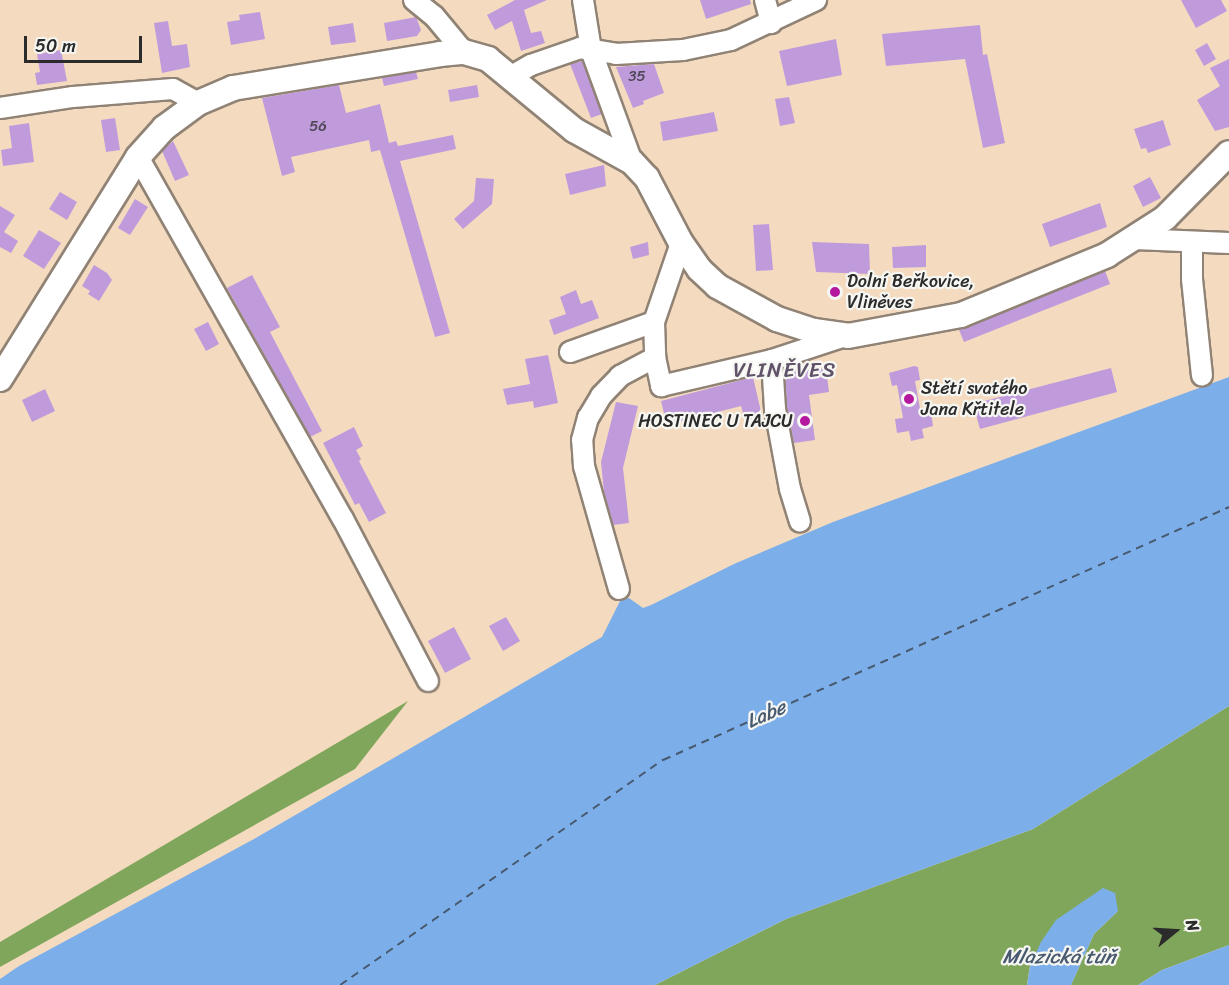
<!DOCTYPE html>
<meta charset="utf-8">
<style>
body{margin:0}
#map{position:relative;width:1229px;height:985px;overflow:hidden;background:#f4dbbf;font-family:Sriracha,sans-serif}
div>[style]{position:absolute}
.forest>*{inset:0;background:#80a65b}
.water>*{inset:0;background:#7cafe9}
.ferry>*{height:1.5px;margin-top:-0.75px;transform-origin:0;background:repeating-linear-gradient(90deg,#47596e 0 8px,transparent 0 14px)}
.building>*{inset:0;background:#bf9bdc}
.roads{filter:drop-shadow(2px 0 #908375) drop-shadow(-2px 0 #908375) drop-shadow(0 2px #908375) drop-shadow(0 -2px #908375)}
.minor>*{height:20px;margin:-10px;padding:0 10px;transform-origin:10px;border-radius:10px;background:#fff}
.tertiary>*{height:24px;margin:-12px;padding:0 12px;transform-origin:12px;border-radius:12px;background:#fff}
.dots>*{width:16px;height:16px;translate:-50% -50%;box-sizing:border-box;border:3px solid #f6f6f2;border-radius:50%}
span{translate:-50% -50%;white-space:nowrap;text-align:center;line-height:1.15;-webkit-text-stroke:4.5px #f6f6f2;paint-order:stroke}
.number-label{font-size:15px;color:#504757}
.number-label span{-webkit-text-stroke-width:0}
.poi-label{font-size:18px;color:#2b2b2b}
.left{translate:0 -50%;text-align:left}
.right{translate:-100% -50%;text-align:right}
.water-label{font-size:20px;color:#47596e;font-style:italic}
.quarter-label{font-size:21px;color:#5f5269;letter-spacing:1.5px}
.north{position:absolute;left:1145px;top:901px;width:60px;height:60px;-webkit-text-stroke:4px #f6f6f2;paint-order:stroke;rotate:72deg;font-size:16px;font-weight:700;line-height:24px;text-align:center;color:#2b2b2b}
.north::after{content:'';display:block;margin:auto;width:21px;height:27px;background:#2b2b2b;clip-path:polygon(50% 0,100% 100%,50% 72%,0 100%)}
.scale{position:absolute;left:24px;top:36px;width:118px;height:27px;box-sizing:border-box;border:3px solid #2b2b2b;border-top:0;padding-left:8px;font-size:18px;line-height:21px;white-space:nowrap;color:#2b2b2b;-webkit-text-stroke:4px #f6f6f2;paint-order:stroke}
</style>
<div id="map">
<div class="forest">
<div style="clip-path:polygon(408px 701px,355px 769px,0 967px,0 942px)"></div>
<div style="clip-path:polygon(1229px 706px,1229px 945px,1162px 970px,1138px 985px,1071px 985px,1094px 934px,1118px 911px,1030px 965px,1027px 985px,655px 985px,786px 919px,1033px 829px)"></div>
</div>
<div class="water">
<div style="clip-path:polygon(1229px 377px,1229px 706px,1033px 829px,786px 919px,655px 985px,0 985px,0 979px,19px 966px,254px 839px,602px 637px,620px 601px,629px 598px,643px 608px,651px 605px,734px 564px,833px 522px)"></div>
<div style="clip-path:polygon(1103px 888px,1115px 893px,1118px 911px,1094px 934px,1071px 985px,1027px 985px,1030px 966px,1041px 942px,1056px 920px)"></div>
<div style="clip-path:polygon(1229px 945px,1229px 985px,1138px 985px,1162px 970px)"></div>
</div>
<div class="ferry">
<div style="left:340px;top:985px;width:394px;rotate:-34.9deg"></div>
<div style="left:663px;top:760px;width:620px;rotate:-24.08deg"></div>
</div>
<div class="building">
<div style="clip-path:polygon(515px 0,547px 0,524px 10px,531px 33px,541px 31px,545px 43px,521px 51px,512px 21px,495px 30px,487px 15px)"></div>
<div style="clip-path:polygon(700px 0,750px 0,751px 4px,706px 19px)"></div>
<div style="clip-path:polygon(1181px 0,1221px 0,1227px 11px,1196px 28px)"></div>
<div style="clip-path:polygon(260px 12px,265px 39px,231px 45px,227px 22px,240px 20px,239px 15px)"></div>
<div style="clip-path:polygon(416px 17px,421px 30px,417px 36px,387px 41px,384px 23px)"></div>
<div style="clip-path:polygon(168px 21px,172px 46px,187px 44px,190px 67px,162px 73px,154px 23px)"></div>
<div style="clip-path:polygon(353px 23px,356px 42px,331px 45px,328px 27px)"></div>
<div style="clip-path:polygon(980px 25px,983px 55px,987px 54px,1005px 143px,983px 148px,965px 59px,886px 66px,882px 34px)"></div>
<div style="clip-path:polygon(836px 39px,842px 75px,787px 86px,779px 51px)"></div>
<div style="clip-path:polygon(1207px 43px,1216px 59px,1204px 66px,1195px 50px)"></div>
<div style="clip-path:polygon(61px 50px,67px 81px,37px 85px,35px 73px,40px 72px,37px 54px)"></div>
<div style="clip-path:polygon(1229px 59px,1229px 127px,1215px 131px,1197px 100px,1220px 86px,1210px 68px)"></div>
<div style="clip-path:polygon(582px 61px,602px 114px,591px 118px,570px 64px)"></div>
<div style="clip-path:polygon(654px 64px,664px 93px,643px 101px,644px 104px,633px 108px,616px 67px)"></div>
<div style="clip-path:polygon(416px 72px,418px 79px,384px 86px,382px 78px)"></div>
<div style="clip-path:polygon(339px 85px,346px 113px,380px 104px,389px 143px,396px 141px,398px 146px,453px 135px,456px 149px,400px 161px,450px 333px,435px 337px,380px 150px,371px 152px,369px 140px,291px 157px,295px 172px,282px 176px,262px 98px)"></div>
<div style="clip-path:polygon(477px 85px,479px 97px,450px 102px,448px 90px)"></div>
<div style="clip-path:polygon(789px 97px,795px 123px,780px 126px,775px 99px)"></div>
<div style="clip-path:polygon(714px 112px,718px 131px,663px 141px,660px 122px)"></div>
<div style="clip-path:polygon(115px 118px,120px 150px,106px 152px,101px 120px)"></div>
<div style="clip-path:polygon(1163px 120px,1171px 145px,1148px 153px,1146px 148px,1141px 149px,1134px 129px)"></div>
<div style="clip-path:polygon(29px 123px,34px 162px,3px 166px,1px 150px,12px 148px,9px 126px)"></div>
<div style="clip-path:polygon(173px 141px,189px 175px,175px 181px,162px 151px)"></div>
<div style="clip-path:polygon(604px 165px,606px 186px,570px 195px,565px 174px)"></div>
<div style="clip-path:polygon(1150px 177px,1161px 198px,1143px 207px,1133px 186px)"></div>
<div style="clip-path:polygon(476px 178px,494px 179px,492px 204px,463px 229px,454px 219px,474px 201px)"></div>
<div style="clip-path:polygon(60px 192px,77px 202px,67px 220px,49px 209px)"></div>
<div style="clip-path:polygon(135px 199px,148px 207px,130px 235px,118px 228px)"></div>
<div style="clip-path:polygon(1100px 203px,1107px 227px,1050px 247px,1042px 224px)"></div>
<div style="clip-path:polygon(0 206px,15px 215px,4px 232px,18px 241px,11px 253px,0 247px)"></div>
<div style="clip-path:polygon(769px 224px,773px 270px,756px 271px,753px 225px)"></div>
<div style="clip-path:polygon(39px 230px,61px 243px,44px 269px,23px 256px)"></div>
<div style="clip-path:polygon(648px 242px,649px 255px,633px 259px,630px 247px)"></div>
<div style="clip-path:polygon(812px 242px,869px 244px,870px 274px,816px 272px)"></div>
<div style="clip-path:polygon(926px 245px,926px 267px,893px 268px,892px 247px)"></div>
<div style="clip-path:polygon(94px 265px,107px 273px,112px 280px,99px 301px,88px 294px,90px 291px,82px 286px)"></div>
<div style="clip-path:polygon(1105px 271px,1110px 284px,964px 342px,959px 330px)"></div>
<div style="clip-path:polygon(252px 275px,280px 327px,270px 332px,322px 431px,310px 437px,227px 288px)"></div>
<div style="clip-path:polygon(576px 290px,581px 304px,592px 300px,599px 318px,554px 335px,549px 320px,566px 314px,560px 297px)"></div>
<div style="clip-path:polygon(208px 322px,219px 344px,206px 351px,194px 329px)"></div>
<div style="clip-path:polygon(548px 355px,558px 403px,534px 408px,533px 401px,507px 405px,503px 389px,530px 384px,525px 359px)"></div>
<div style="clip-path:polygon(914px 366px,918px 367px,920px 380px,915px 381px,921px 414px,931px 412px,933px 426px,922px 429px,924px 438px,911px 441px,909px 431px,897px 433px,895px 419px,903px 418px,897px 385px,892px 386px,889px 373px)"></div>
<div style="clip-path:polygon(826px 368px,829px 392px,809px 395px,815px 440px,794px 443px,787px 408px,785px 372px)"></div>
<div style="clip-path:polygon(1111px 368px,1117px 392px,980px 429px,973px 404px)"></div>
<div style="clip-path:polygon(753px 377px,762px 416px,745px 420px,741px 406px,667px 425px,661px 401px)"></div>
<div style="clip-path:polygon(45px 389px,55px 411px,32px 422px,22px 400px)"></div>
<div style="clip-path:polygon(616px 402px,638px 406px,623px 468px,629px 523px,613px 525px,604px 492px,601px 462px)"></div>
<div style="clip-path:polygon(354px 427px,363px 446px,356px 450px,361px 459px,359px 461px,386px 513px,369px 522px,359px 503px,355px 505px,323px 443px)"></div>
<div style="clip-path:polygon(506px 617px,520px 641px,503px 651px,489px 626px)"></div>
<div style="clip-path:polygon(454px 627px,471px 659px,445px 673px,428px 641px)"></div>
</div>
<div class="roads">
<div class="minor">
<div style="left:414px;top:0;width:26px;rotate:39deg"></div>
<div style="left:434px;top:16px;width:47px;rotate:50.2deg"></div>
<div style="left:583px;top:0;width:51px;rotate:80.9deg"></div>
<div style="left:591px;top:50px;width:119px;rotate:69.9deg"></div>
<div style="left:765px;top:0;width:24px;rotate:75deg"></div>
<div style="left:510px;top:77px;width:24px;rotate:-30deg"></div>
<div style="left:531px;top:65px;width:52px;rotate:-19.1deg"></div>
<div style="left:580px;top:48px;width:36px;rotate:9deg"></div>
<div style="left:616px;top:54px;width:67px;rotate:-3.4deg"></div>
<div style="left:683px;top:50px;width:49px;rotate:-11.8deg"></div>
<div style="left:731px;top:40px;width:94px;rotate:-25.2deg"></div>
<div style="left:0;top:108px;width:74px;rotate:-8.6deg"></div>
<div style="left:73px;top:97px;width:100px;rotate:-4.6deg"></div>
<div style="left:173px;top:89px;width:29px;rotate:29deg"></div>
<div style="left:138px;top:157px;width:416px;rotate:60.5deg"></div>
<div style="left:343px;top:519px;width:183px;rotate:62.3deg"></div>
<div style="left:1135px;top:239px;width:94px;rotate:2.4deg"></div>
<div style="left:1192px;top:242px;width:37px;rotate:90deg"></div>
<div style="left:1192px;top:279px;width:97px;rotate:84.1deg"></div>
<div style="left:654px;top:322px;width:35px;rotate:88deg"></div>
<div style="left:655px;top:357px;width:30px;rotate:78deg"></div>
<div style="left:661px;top:386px;width:114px;rotate:-13.2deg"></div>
<div style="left:772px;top:360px;width:77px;rotate:-18.2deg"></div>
<div style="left:570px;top:352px;width:89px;rotate:-19.7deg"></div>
<div style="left:654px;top:322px;width:83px;rotate:-71.1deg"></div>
<div style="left:772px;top:360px;width:49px;rotate:86.5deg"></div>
<div style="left:775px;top:409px;width:81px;rotate:79.4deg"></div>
<div style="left:790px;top:489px;width:34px;rotate:73deg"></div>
<div style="left:619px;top:589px;width:128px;rotate:-105.9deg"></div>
<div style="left:584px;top:466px;width:26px;rotate:-94deg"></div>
<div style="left:582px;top:440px;width:23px;rotate:-75deg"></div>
<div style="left:588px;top:418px;width:26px;rotate:-59deg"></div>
<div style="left:601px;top:396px;width:28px;rotate:-46deg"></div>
<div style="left:620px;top:376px;width:40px;rotate:-28deg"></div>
</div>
<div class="tertiary">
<div style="left:0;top:379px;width:261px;rotate:-58.1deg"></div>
<div style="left:138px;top:157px;width:39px;rotate:-48deg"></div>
<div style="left:164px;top:128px;width:42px;rotate:-36.3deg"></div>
<div style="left:198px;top:103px;width:38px;rotate:-23deg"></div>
<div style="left:233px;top:88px;width:210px;rotate:-9.3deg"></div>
<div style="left:440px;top:54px;width:24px;rotate:-5deg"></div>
<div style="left:464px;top:52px;width:25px;rotate:16deg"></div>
<div style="left:488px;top:59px;width:112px;rotate:39.5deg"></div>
<div style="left:574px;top:130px;width:66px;rotate:28.9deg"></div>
<div style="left:632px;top:162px;width:22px;rotate:47deg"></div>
<div style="left:647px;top:178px;width:73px;rotate:62.4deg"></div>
<div style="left:681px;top:243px;width:32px;rotate:55deg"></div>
<div style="left:699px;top:269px;width:25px;rotate:43deg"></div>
<div style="left:717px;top:286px;width:68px;rotate:28.8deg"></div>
<div style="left:777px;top:319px;width:39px;rotate:18deg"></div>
<div style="left:814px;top:331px;width:34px;rotate:8deg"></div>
<div style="left:848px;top:336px;width:115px;rotate:-10.5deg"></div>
<div style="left:961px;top:315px;width:158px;rotate:-22.3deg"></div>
<div style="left:1107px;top:255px;width:69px;rotate:-32.5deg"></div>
<div style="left:1165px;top:218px;width:91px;rotate:-45.4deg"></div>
</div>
</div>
<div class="dots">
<div style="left:835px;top:292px;background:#b5179e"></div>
<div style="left:909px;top:399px;background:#b5179e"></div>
<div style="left:805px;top:421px;background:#b5179e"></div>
</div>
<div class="number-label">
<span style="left:637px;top:77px">35</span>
<span style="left:318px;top:127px">56</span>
</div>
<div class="poi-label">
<span class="left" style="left:847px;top:292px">Dolní Beřkovice,<br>Vliněves</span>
<span class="left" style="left:921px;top:399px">Stětí svatého<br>Jana Křtitele</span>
<span class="right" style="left:793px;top:421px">HOSTINEC U TAJCU</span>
</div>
<div class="water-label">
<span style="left:766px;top:714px;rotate:-24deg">Labe</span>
<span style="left:1059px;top:956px">Mlazická tůň</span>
</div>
<div class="quarter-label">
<span style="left:785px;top:370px">VLINĚVES</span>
</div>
<div class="north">N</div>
<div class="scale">50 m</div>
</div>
